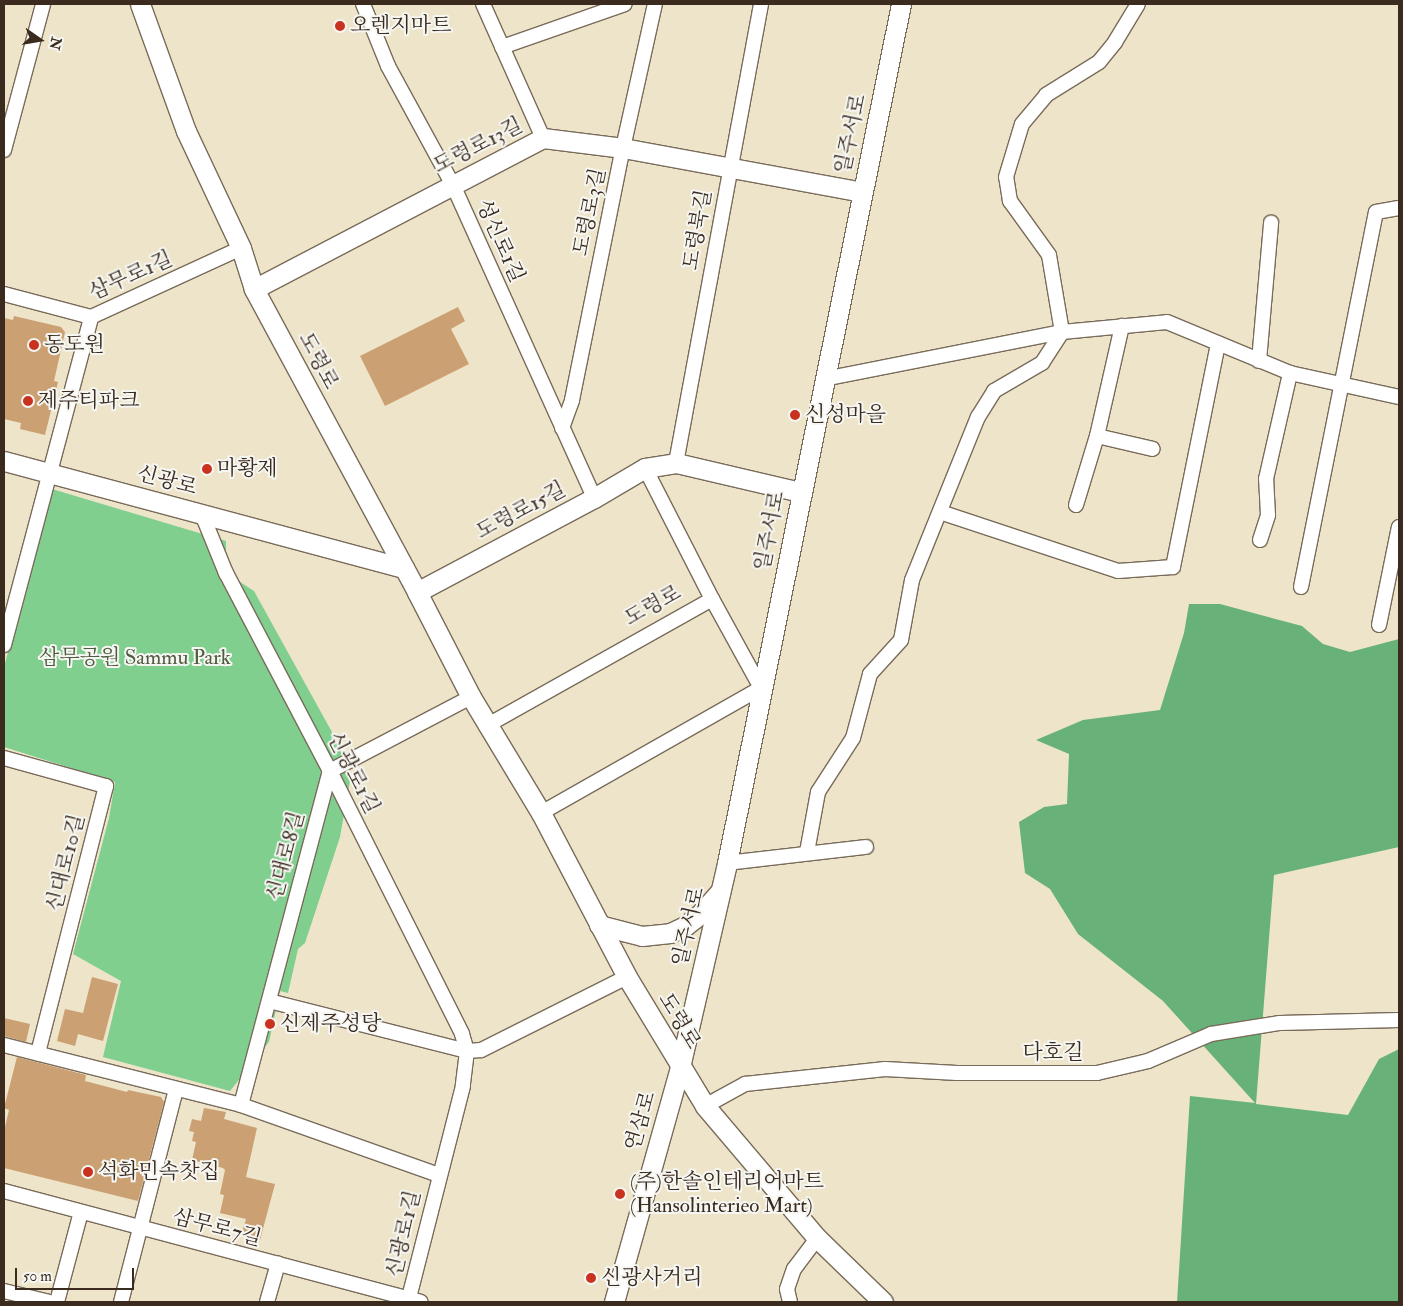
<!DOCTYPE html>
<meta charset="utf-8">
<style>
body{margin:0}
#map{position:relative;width:1403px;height:1306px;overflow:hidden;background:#ede4c9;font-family:"IM FELL Double Pica","Noto Serif KR",serif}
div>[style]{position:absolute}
.green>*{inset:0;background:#80cf8f}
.forest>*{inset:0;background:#68b27a}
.building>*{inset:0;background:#cba073}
.roads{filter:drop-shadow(1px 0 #796b5a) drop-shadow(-1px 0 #796b5a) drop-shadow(0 1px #796b5a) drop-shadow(0 -1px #796b5a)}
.street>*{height:14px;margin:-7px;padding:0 7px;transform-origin:7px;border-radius:7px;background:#fff}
.secondary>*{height:19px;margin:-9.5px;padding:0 9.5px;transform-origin:9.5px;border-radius:9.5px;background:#fff}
.dots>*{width:14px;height:14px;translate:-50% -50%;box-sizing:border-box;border:2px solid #f6f6f2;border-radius:50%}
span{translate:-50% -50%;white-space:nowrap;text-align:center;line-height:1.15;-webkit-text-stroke:4px #f6f6f2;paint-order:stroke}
.poi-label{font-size:21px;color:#3b2a1e}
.left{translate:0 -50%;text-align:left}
.street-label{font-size:21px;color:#3b2a1e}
.park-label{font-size:21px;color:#505c40}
.frame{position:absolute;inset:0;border:5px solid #3b2a1e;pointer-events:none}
.north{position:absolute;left:15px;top:15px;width:50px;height:50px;-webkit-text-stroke:4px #f6f6f2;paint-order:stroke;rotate:103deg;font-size:14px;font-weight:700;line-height:20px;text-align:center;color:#3b2a1e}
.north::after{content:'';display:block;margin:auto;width:18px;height:22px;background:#3b2a1e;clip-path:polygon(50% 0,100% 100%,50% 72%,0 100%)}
.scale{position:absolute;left:15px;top:1268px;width:119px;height:22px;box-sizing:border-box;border:2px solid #3b2a1e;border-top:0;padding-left:6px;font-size:15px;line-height:18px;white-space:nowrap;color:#3b2a1e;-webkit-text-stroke:4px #f6f6f2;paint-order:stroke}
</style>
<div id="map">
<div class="green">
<div style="clip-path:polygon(52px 489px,226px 541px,226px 573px,254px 591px,338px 743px,350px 781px,340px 837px,305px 943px,298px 949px,288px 993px,280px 991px,269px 1042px,230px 1091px,103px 1057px,121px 981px,73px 954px,109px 818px,115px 782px,4px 747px,4px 667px)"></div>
</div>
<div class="forest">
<div style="clip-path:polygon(1189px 604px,1220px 604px,1302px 626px,1323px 644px,1350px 652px,1399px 639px,1399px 847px,1274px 875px,1256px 1104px,1348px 1115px,1379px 1059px,1399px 1049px,1399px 1302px,1177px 1302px,1190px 1096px,1255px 1103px,1163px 1001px,1078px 934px,1050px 889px,1025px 873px,1019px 822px,1044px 807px,1067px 804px,1069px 754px,1036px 740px,1083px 720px,1160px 710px,1184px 633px)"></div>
</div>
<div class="building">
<div style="clip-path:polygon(458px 307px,465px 321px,451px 329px,469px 364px,385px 406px,360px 356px)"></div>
<div style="clip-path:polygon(14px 316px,61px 327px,65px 332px,54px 381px,58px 382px,45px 435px,20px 429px,21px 423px,4px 419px,4px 318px,13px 320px)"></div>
<div style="clip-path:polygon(92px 977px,118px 984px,103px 1041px,78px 1034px,75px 1046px,57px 1041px,65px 1009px,83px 1013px)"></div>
<div style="clip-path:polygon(4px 1018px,30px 1024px,26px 1042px,4px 1036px)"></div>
<div style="clip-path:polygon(17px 1057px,86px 1075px,85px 1081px,127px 1092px,128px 1090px,161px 1097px,164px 1102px,138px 1201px,4px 1168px,4px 1131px,9px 1110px,4px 1108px)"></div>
<div style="clip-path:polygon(204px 1108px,226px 1112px,224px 1119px,257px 1128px,246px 1177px,275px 1184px,260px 1240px,241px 1235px,246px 1219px,220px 1213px,224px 1195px,220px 1194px,225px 1170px,223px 1168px,192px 1160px,196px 1142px,192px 1141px,194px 1132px,189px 1131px,192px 1119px,201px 1121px)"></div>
</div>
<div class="roads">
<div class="street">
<div style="left:363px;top:4px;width:67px;rotate:68deg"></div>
<div style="left:388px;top:66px;width:136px;rotate:61.4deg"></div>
<div style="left:453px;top:185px;width:343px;rotate:65.7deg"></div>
<div style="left:483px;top:4px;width:147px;rotate:65.9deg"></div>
<div style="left:502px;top:47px;width:130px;rotate:-19.3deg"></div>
<div style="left:4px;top:150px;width:151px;rotate:-75deg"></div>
<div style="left:4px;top:294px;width:90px;rotate:14.8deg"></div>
<div style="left:91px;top:317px;width:165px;rotate:-24.7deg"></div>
<div style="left:1259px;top:361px;width:139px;rotate:-85deg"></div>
<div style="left:824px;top:379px;width:243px;rotate:-11.2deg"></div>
<div style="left:1062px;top:332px;width:105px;rotate:-5.4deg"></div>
<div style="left:1167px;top:322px;width:133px;rotate:22.5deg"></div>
<div style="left:1290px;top:373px;width:112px;rotate:12.4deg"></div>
<div style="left:562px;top:428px;width:30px;rotate:-70deg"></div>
<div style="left:572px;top:400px;width:257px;rotate:-78.6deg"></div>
<div style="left:623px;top:148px;width:148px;rotate:-77.5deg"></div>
<div style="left:1097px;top:436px;width:57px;rotate:13.1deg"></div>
<div style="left:676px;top:463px;width:467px;rotate:-79.5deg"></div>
<div style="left:1076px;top:505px;width:72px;rotate:-73.1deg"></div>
<div style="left:1097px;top:436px;width:113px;rotate:-77.2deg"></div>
<div style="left:940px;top:512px;width:188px;rotate:18.3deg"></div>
<div style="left:1118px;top:571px;width:55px;rotate:-4.2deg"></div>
<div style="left:1173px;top:567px;width:228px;rotate:-78.6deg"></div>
<div style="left:202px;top:514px;width:64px;rotate:67.9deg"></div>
<div style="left:226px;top:573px;width:224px;rotate:62.3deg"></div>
<div style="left:330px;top:771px;width:294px;rotate:63.3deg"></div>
<div style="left:462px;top:1034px;width:18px;rotate:74deg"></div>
<div style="left:467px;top:1051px;width:35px;rotate:97deg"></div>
<div style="left:463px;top:1086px;width:223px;rotate:104.3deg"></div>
<div style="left:1260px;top:540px;width:26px;rotate:-72deg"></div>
<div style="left:1268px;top:515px;width:36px;rotate:-93deg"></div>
<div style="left:1266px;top:479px;width:109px;rotate:-77.2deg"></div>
<div style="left:1301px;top:587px;width:382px;rotate:-78.7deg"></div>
<div style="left:1376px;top:212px;width:23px;rotate:-10deg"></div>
<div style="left:1379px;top:625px;width:100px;rotate:-78.5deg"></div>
<div style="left:4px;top:645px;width:339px;rotate:-75.1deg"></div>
<div style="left:486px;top:726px;width:259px;rotate:-29.3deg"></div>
<div style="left:4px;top:758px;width:106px;rotate:15.4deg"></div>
<div style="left:106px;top:786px;width:276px;rotate:104.3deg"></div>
<div style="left:541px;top:813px;width:253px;rotate:-29.6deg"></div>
<div style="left:761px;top:688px;width:102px;rotate:-118.8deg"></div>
<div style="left:712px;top:599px;width:147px;rotate:-117.1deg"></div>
<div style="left:807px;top:852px;width:61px;rotate:-79.6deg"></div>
<div style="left:818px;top:792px;width:64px;rotate:-57.1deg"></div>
<div style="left:853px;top:738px;width:66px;rotate:-75.1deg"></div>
<div style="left:870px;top:674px;width:46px;rotate:-47.6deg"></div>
<div style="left:901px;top:640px;width:61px;rotate:-79.6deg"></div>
<div style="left:912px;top:580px;width:176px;rotate:-68deg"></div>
<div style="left:978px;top:417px;width:31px;rotate:-58deg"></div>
<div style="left:994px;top:391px;width:56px;rotate:-30.3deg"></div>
<div style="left:1042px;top:363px;width:37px;rotate:-57deg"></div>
<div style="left:1062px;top:332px;width:78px;rotate:-99.6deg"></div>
<div style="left:1049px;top:255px;width:67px;rotate:-125.8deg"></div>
<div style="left:1010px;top:201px;width:24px;rotate:-99deg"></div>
<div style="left:1006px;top:177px;width:55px;rotate:-73.2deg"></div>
<div style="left:1022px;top:124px;width:38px;rotate:-50deg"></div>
<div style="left:1046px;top:95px;width:62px;rotate:-31.9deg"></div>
<div style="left:1099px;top:62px;width:26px;rotate:-51deg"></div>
<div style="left:1115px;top:42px;width:44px;rotate:-58.8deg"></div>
<div style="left:727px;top:863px;width:140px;rotate:-6.6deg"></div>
<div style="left:269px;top:1001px;width:204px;rotate:14.2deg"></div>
<div style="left:467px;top:1051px;width:14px;rotate:-4deg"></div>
<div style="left:481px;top:1050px;width:163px;rotate:-26.6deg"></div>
<div style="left:4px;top:1045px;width:244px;rotate:14.2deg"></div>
<div style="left:241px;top:1105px;width:210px;rotate:19.5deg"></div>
<div style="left:241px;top:1105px;width:346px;rotate:-75.1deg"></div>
<div style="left:330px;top:771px;width:159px;rotate:-27.7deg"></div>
<div style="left:705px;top:1106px;width:46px;rotate:-28.8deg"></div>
<div style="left:745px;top:1084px;width:141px;rotate:-6.1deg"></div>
<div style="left:885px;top:1069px;width:72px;rotate:3.2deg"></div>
<div style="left:957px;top:1073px;width:140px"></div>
<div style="left:1097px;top:1073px;width:52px;rotate:-13.2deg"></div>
<div style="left:1148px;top:1061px;width:69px;rotate:-23.2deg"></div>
<div style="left:1211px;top:1034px;width:70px;rotate:-9.1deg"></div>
<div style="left:1280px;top:1023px;width:119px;rotate:-1.4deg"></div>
<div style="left:4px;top:1191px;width:431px;rotate:14.9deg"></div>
<div style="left:4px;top:1291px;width:46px;rotate:13.7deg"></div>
<div style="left:57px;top:1302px;width:93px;rotate:-75.1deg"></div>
<div style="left:121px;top:1302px;width:220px;rotate:-75.5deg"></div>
<div style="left:267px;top:1302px;width:40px;rotate:-74deg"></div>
<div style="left:790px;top:1302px;width:13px;rotate:-103deg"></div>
<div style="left:787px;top:1289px;width:21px;rotate:-71deg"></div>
<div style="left:794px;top:1269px;width:39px;rotate:-53deg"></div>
</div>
<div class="secondary">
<div style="left:140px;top:4px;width:135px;rotate:70.1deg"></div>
<div style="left:186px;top:131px;width:129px;rotate:64.8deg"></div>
<div style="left:241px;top:248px;width:43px;rotate:72.4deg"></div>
<div style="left:254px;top:289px;width:344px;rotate:61.7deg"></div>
<div style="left:417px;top:592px;width:118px;rotate:62.8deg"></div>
<div style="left:471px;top:697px;width:135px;rotate:58.9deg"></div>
<div style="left:541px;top:813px;width:185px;rotate:62.3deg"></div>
<div style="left:627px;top:977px;width:151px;rotate:58.8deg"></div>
<div style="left:705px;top:1106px;width:173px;rotate:49.7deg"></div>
<div style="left:817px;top:1238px;width:92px;rotate:44.1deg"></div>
<div style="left:254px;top:289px;width:326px;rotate:-27.6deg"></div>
<div style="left:543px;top:138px;width:81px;rotate:7.1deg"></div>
<div style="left:623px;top:148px;width:243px;rotate:10.4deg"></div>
<div style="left:4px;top:461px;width:414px;rotate:15deg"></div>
<div style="left:417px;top:592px;width:200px;rotate:-28deg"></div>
<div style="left:594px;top:498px;width:59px;rotate:-30.5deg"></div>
<div style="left:645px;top:468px;width:31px;rotate:-9deg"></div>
<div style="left:676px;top:463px;width:128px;rotate:13.1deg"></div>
<div style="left:599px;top:925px;width:44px;rotate:14.3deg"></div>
<div style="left:642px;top:936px;width:28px;rotate:-6deg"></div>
<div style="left:670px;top:933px;width:17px;rotate:-25deg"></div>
<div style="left:685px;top:926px;width:18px;rotate:-38deg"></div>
<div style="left:699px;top:915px;width:31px;rotate:-48deg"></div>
<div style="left:614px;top:1302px;width:244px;rotate:-74.3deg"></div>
<div style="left:680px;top:1067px;width:209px;rotate:-77deg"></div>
<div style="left:727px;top:863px;width:876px;rotate:-78.55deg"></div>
</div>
</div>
<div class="dots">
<div style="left:340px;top:26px;background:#c8321e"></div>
<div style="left:34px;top:345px;background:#c8321e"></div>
<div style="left:28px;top:401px;background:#c8321e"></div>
<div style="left:795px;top:415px;background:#c8321e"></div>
<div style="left:207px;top:469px;background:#c8321e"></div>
<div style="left:270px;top:1024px;background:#c8321e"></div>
<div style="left:88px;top:1172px;background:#c8321e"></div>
<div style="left:620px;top:1194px;background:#c8321e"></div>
<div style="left:591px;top:1278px;background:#c8321e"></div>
</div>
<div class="poi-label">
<span class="left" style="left:350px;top:26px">오렌지마트</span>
<span class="left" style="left:44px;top:345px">동도원</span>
<span class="left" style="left:38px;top:401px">제주티파크</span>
<span class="left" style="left:805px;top:415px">신성마을</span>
<span class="left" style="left:217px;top:469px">마황제</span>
<span class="left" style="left:280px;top:1024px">신제주성당</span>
<span class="left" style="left:98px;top:1172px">석화민속찻집</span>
<span class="left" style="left:630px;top:1194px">(주)한솔인테리어마트<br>(Hansolinterieo Mart)</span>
<span class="left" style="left:601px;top:1278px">신광사거리</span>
</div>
<div class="street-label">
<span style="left:851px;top:134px;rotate:-78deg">일주서로</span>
<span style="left:478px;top:146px;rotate:-27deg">도령로13길</span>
<span style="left:590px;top:212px;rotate:-78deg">도령로3길</span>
<span style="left:698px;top:230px;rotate:-80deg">도령북길</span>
<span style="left:500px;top:241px;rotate:66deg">성신로1길</span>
<span style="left:131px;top:276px;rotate:-24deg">삼무로1길</span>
<span style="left:318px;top:361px;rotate:62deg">도령로</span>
<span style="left:167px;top:481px;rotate:15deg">신광로</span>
<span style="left:521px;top:511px;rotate:-28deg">도령로15길</span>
<span style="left:770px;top:531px;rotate:-79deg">일주서로</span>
<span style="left:653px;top:606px;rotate:-29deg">도령로</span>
<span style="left:353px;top:773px;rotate:63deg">신광로1길</span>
<span style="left:286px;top:856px;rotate:-75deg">신대로8길</span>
<span style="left:66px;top:863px;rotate:-76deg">신대로10길</span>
<span style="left:689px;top:927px;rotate:-77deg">일주서로</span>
<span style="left:679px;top:1021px;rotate:59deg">도령로</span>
<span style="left:1053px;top:1053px">다호길</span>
<span style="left:641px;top:1121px;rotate:-74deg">연삼로</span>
<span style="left:217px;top:1228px;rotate:15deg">삼무로7길</span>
<span style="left:404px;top:1234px;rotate:-77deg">신광로1길</span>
</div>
<div class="park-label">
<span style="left:135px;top:658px">삼무공원 Sammu Park</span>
</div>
<div class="frame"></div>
<div class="north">N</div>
<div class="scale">50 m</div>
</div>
